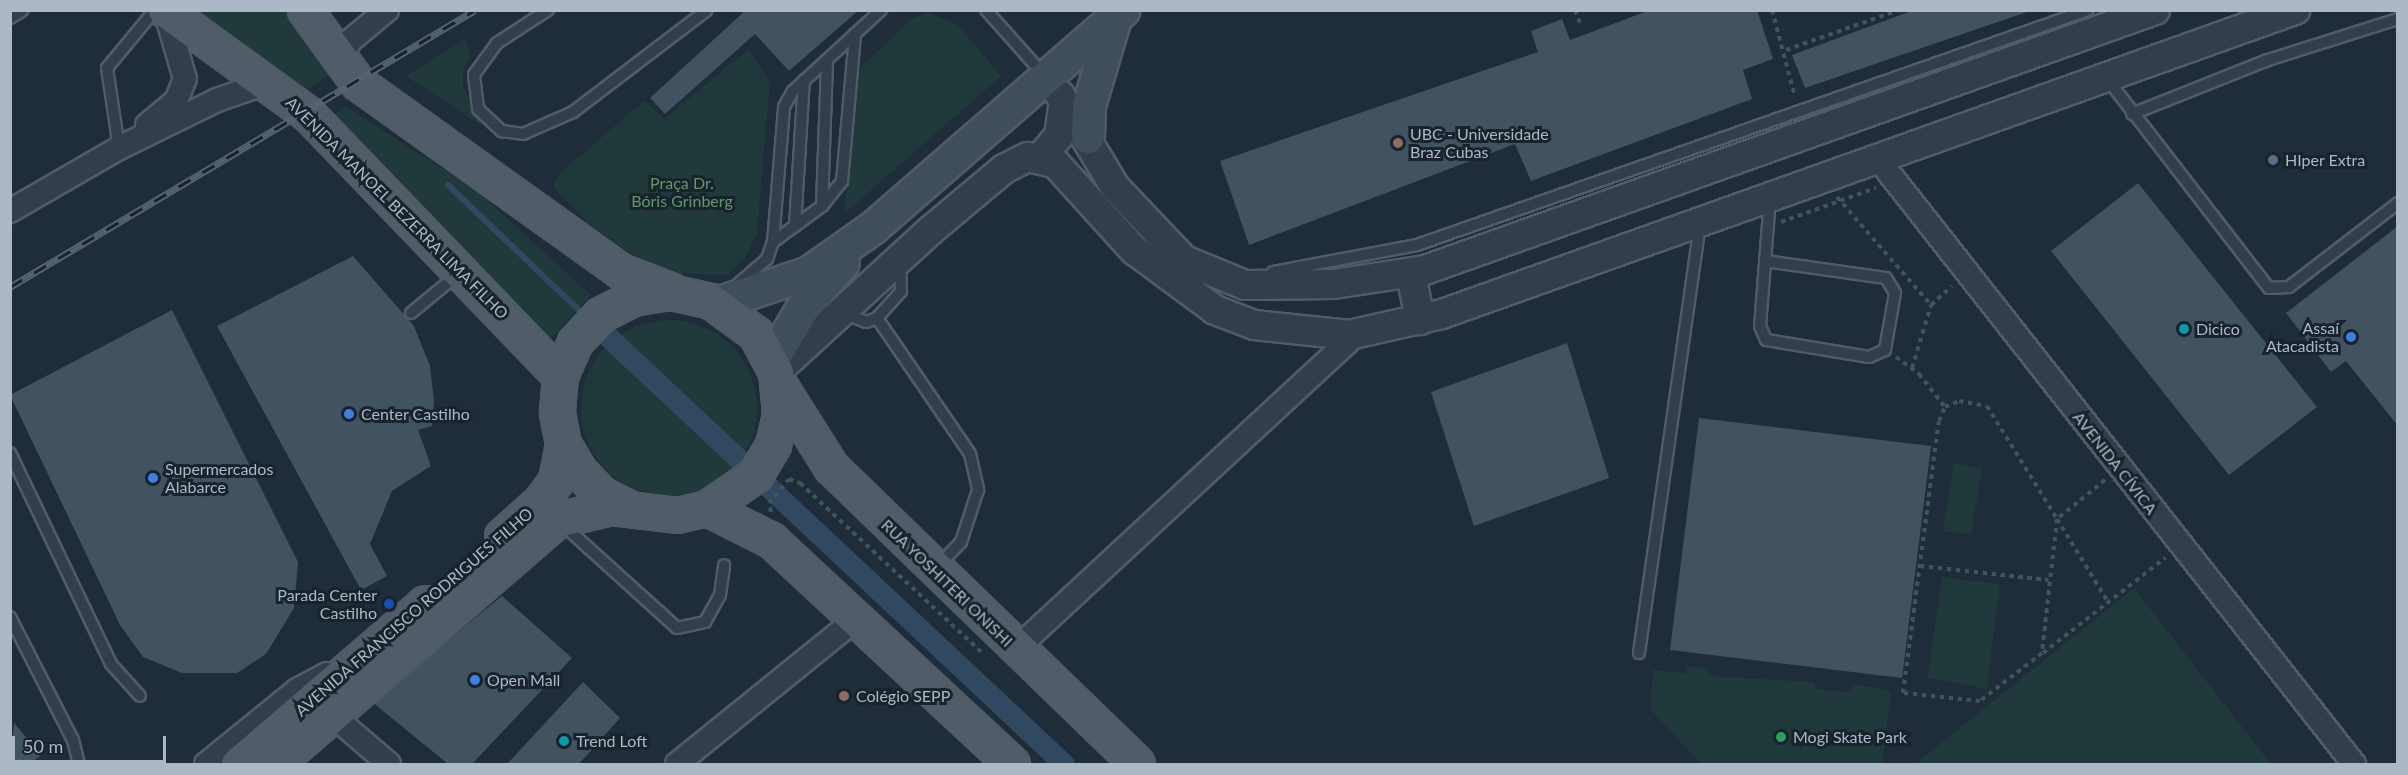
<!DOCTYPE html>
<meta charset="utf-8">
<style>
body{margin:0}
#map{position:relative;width:2408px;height:775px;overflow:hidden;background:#1f2c39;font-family:Lato,sans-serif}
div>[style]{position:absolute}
.green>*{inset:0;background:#20393a}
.round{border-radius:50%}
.stream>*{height:6px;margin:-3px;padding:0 3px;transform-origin:3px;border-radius:3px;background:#304961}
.canal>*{height:21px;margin:-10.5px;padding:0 10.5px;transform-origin:10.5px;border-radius:10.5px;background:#304961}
.building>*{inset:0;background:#415261}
.path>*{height:4px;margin-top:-2px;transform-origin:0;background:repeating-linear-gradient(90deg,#3e5657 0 4.5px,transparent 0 9px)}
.roads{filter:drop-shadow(2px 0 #505b67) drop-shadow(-2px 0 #505b67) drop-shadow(0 2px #505b67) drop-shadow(0 -2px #505b67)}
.service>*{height:10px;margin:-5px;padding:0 5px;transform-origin:5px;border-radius:5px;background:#323e49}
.minor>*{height:22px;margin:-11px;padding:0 11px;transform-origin:11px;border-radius:11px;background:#323e49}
.tertiary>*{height:28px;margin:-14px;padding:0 14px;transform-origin:14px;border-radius:14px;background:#323e49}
.secondary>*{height:32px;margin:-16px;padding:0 16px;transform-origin:16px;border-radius:16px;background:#404d5c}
.primary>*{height:33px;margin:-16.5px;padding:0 16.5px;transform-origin:16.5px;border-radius:16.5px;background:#505d69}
.rail>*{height:7px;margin-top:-3.5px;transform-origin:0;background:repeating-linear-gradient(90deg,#18232d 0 14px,#546271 0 28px);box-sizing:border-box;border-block:2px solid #546271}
.dots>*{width:16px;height:16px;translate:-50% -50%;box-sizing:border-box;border:3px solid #18232d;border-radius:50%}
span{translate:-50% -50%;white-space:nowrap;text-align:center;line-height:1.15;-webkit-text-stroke:6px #18232d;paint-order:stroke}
.poi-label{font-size:16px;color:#acb8c6}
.left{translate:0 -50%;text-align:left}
.right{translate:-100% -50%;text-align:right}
.park-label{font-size:16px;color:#62986a}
.street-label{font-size:16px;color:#acb8c6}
.frame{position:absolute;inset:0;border:12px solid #acb8c6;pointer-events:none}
.scale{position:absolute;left:12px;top:736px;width:154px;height:27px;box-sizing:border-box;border:3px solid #acb8c6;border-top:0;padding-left:8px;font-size:18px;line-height:21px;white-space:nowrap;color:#acb8c6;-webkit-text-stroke:4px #18232d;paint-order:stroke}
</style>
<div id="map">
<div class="green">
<div style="clip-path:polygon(183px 11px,290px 11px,331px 74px,304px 92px)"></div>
<div style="clip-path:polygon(928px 13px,957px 24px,1001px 76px,844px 214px,859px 69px,911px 19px)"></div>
<div style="clip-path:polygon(465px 39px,471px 56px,463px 71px,463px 87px,482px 119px,479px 124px,406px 76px)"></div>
<div style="clip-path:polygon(749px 49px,770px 82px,757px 233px,745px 258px,727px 275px,676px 273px,632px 254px,589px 224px,553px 187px,560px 173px,645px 100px,664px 119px)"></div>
<div style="clip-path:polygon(346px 106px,478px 192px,591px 295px,551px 339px,332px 115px)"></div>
<div class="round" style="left:581px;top:320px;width:176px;height:176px"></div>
<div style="clip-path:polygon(1954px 463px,1982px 468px,1971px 535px,1943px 531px)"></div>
<div style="clip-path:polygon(1942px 577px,2000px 584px,1987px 689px,1927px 678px)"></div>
<div style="clip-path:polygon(2134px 588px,2271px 764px,1915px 764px)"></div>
<div style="clip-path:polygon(1687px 666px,1707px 668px,1710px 676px,1814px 682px,1817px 689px,1850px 692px,1854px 684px,1891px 691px,1882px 764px,1701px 764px,1650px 709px,1653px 670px,1687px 673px)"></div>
</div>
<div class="stream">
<div style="left:448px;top:185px;width:188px;rotate:43.7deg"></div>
</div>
<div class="canal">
<div style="left:602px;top:331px;width:633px;rotate:43.14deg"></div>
</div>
<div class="building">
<div style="clip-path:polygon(746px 10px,859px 10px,789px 71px,755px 34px,665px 114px,650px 98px)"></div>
<div style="clip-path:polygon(1650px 10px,1757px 10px,1773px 59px,1743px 70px,1752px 99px,1531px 181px,1515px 144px,1249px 245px,1220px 161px,1538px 52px,1531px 31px,1562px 19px,1570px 40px)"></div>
<div style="clip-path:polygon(1914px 10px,2030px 11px,1805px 88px,1792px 55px)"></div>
<div style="clip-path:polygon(2138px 183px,2317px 407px,2229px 475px,2051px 251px)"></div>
<div style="clip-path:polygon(2398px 226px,2398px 426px,2346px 361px,2331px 372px,2286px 313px)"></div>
<div style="clip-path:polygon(353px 256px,414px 326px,430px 366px,434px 401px,432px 426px,418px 430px,431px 466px,392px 491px,370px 544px,387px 576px,361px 590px,217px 326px)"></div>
<div style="clip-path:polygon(172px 310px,298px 562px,294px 608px,266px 654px,237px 673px,182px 673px,143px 657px,120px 625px,10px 395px)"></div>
<div style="clip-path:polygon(1567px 343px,1609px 478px,1474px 526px,1431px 392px)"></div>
<div style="clip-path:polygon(1699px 418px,1931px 446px,1902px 678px,1670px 650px)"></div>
<div style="clip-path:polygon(502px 596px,572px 658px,472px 764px,448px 764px,372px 702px)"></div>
<div style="clip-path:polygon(583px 682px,620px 718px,579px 764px,507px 764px)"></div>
<div style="clip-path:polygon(14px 723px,41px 755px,30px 764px,10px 764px)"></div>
</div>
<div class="path">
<div style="left:1575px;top:10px;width:14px;rotate:69deg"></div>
<div style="left:1772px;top:10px;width:90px;rotate:75.2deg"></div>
<div style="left:1786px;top:50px;width:120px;rotate:-19.5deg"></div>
<div style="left:1837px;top:197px;width:143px;rotate:49deg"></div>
<div style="left:1781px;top:222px;width:101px;rotate:-19.7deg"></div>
<div style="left:1896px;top:357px;width:29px;rotate:36deg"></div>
<div style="left:1919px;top:374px;width:42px;rotate:51.8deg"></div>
<div style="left:1912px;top:368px;width:66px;rotate:-73.2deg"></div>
<div style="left:1931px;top:305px;width:28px;rotate:-42deg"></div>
<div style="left:1959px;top:401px;width:28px;rotate:10deg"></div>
<div style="left:1987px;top:406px;width:133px;rotate:58.2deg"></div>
<div style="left:2057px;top:519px;width:135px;rotate:96.4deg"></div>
<div style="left:2042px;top:653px;width:78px;rotate:142.3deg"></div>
<div style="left:1980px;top:701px;width:77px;rotate:-174.1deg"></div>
<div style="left:1903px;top:693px;width:274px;rotate:-82.5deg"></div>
<div style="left:1939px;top:421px;width:15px;rotate:-67deg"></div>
<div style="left:1945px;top:407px;width:15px;rotate:-23deg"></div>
<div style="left:2105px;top:480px;width:62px;rotate:140.9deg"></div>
<div style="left:2057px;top:519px;width:97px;rotate:58.4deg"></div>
<div style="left:771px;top:512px;width:9px;rotate:-103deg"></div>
<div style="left:769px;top:503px;width:31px;rotate:-50deg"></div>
<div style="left:789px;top:479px;width:12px;rotate:20deg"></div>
<div style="left:800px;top:483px;width:249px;rotate:43deg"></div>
<div style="left:1920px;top:566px;width:129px;rotate:6.2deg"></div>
<div style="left:2043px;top:653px;width:155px;rotate:-37.9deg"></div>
</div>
<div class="roads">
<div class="service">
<div style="left:548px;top:10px;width:61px;rotate:147.1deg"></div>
<div style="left:497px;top:43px;width:39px;rotate:126deg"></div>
<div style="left:474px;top:75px;width:34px;rotate:83deg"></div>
<div style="left:478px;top:109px;width:33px;rotate:43deg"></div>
<div style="left:502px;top:131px;width:21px;rotate:8deg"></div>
<div style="left:523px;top:134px;width:55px;rotate:-23.7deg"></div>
<div style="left:573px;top:112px;width:168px;rotate:-37.3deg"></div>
<div style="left:986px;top:10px;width:87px;rotate:48.3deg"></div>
<div style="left:10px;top:18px;width:15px;rotate:-32deg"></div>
<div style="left:2108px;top:80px;width:263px;rotate:52.3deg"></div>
<div style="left:2269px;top:288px;width:20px;rotate:-3deg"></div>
<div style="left:2289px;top:287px;width:138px;rotate:-37.6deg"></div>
<div style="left:2132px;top:114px;width:146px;rotate:-21.7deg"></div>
<div style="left:2268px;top:60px;width:136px;rotate:-17.5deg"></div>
<div style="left:119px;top:148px;width:81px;rotate:-98.5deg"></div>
<div style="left:107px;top:68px;width:75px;rotate:-50.4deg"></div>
<div style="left:822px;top:206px;width:146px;rotate:-88deg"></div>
<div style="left:795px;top:226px;width:146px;rotate:-86.5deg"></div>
<div style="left:773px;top:242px;width:61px;rotate:-36.3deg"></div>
<div style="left:822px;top:206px;width:32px;rotate:-51deg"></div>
<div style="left:842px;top:181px;width:148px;rotate:-84.9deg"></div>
<div style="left:1765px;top:261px;width:122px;rotate:8deg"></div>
<div style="left:1886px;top:278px;width:17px;rotate:59deg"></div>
<div style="left:1895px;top:293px;width:58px;rotate:100deg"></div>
<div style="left:1885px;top:350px;width:17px;rotate:156deg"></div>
<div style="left:1869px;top:357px;width:104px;rotate:-170.6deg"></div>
<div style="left:1766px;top:340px;width:15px;rotate:-113deg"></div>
<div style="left:1760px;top:326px;width:126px;rotate:-85.5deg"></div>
<div style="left:1273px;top:272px;width:147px;rotate:-10.6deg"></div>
<div style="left:1417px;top:245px;width:711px;rotate:-19.3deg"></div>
<div style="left:737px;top:285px;width:40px;rotate:-41deg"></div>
<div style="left:767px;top:259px;width:18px;rotate:-71deg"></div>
<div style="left:773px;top:242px;width:135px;rotate:-85.3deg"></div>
<div style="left:784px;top:107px;width:18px;rotate:-61deg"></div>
<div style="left:793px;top:91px;width:120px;rotate:-42.6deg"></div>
<div style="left:411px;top:313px;width:60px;rotate:-39.6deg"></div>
<div style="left:843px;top:313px;width:25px;rotate:21deg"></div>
<div style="left:866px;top:322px;width:12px;rotate:-20deg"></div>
<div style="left:877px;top:318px;width:36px;rotate:-48deg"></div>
<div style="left:901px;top:291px;width:28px;rotate:-92deg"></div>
<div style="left:877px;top:318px;width:165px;rotate:55.6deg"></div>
<div style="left:970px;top:454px;width:37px;rotate:77deg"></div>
<div style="left:978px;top:490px;width:55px;rotate:108.1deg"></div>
<div style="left:961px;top:542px;width:35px;rotate:134deg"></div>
<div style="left:10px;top:453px;width:234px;rotate:64.4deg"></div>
<div style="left:111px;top:664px;width:43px;rotate:47.8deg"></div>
<div style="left:562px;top:524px;width:155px;rotate:42.1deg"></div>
<div style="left:677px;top:628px;width:29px;rotate:-12deg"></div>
<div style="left:705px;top:622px;width:31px;rotate:-61deg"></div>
<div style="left:720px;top:595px;width:30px;rotate:-82deg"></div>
<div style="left:10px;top:617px;width:138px;rotate:62.9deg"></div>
<div style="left:73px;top:740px;width:25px;rotate:76deg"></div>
<div style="left:1639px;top:653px;width:432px;rotate:-81.9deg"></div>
</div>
<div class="minor">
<div style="left:343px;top:69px;width:19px;rotate:-87deg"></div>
<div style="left:344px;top:50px;width:12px;rotate:-55deg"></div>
<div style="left:351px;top:40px;width:47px;rotate:-39.8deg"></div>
<div style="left:147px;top:125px;width:38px;rotate:-40deg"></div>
<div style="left:176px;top:101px;width:24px;rotate:-68deg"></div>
<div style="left:185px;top:79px;width:72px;rotate:-106.2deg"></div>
<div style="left:1878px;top:159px;width:770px;rotate:51.81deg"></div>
<div style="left:10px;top:211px;width:126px;rotate:-30deg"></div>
<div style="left:119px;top:148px;width:109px;rotate:-26.1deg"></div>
<div style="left:217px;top:100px;width:55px;rotate:-19.1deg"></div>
<div style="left:1015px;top:650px;width:465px;rotate:-42.8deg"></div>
<div style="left:332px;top:715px;width:75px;rotate:40.7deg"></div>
<div style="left:206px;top:764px;width:117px;rotate:-39.1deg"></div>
<div style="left:297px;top:690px;width:34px;rotate:-28deg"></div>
<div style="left:677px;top:764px;width:229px;rotate:-39deg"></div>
</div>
<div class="tertiary">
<div style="left:1064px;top:102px;width:99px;rotate:59deg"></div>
<div style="left:1115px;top:187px;width:100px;rotate:46.6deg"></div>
<div style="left:1184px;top:260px;width:66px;rotate:22.3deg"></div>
<div style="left:1245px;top:285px;width:89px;rotate:-0.6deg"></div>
<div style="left:1334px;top:284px;width:92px;rotate:-8.7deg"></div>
<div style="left:1425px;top:270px;width:775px;rotate:-19.6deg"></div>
<div style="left:1042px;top:156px;width:26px;rotate:-50deg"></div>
<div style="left:1059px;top:136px;width:34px;rotate:-82deg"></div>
<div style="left:1064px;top:102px;width:8px;rotate:-120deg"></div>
<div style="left:1411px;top:274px;width:47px;rotate:78.9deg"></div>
<div style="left:776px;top:372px;width:210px;rotate:-42.5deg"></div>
<div style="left:931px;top:230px;width:95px;rotate:-39.9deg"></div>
<div style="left:1004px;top:169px;width:27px;rotate:-27deg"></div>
<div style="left:1028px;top:157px;width:28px;rotate:13deg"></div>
<div style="left:1055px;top:163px;width:118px;rotate:47.8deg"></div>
<div style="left:1134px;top:250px;width:101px;rotate:36.5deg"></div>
<div style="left:1215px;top:310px;width:42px;rotate:21deg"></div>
<div style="left:1254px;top:325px;width:96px;rotate:6deg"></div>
<div style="left:1349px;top:335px;width:95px;rotate:-12.7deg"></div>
<div style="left:1442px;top:314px;width:906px;rotate:-19.62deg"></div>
</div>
<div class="secondary">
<div style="left:1088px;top:137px;width:31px;rotate:-88deg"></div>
<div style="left:1089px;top:106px;width:91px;rotate:-73.4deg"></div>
<div style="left:717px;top:304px;width:97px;rotate:-18.6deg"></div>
<div style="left:809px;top:273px;width:78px;rotate:-35.1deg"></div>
<div style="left:873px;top:228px;width:332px;rotate:-41deg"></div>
<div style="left:772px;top:361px;width:61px;rotate:-59.7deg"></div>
<div style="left:803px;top:308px;width:60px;rotate:-48.4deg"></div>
</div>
<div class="primary">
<div style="left:165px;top:10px;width:177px;rotate:36deg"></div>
<div style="left:308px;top:114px;width:364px;rotate:46.1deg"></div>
<div style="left:305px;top:10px;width:90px;rotate:54deg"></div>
<div style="left:358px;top:83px;width:323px;rotate:35.6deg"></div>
<div style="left:621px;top:271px;width:53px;rotate:21.2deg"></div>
<div style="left:780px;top:386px;width:96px;rotate:57.8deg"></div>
<div style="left:831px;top:467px;width:426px;rotate:44.1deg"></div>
<div style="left:707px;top:508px;width:72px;rotate:26.6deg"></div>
<div style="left:771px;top:540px;width:329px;rotate:42.9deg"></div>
<div style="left:502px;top:536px;width:52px;rotate:-41.9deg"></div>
<div style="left:541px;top:501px;width:26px;rotate:-54deg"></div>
<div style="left:556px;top:480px;width:37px;rotate:-79deg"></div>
<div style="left:238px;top:764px;width:247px;rotate:-40.7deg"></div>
<div style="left:275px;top:764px;width:373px;rotate:-40.9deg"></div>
<div style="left:557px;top:520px;width:56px;rotate:-13.5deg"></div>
<div style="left:611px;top:507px;width:66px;rotate:6.9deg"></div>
<div style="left:677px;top:515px;width:31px;rotate:-13deg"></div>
<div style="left:707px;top:508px;width:58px;rotate:-34.5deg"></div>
<div style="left:755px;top:475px;width:35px;rotate:-59deg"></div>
<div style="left:773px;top:445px;width:32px;rotate:-77deg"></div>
<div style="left:780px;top:414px;width:42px;rotate:-95.4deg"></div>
<div style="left:776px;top:372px;width:43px;rotate:-117.8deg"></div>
<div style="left:756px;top:334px;width:56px;rotate:-143.7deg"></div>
<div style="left:711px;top:301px;width:42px;rotate:-167.6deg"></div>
<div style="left:670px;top:292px;width:37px;rotate:171deg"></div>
<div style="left:633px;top:298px;width:37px;rotate:153deg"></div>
<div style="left:600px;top:315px;width:37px;rotate:133deg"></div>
<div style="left:575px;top:342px;width:37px;rotate:114deg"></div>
<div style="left:560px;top:376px;width:37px;rotate:95deg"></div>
<div style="left:557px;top:413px;width:32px;rotate:79deg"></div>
<div style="left:563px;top:444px;width:31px;rotate:59deg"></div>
<div style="left:579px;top:471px;width:32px;rotate:46deg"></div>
<div style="left:601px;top:494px;width:31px;rotate:27deg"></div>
</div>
</div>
<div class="rail">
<div style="left:10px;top:287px;width:541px;rotate:-30.78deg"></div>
</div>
<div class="dots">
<div style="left:1398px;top:143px;background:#8d6e63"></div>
<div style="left:2273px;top:160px;background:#5c6f8a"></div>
<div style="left:2184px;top:329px;background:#0f9aa8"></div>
<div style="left:2351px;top:337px;background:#3f7fe0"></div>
<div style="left:349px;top:414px;background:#3f7fe0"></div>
<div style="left:153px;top:478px;background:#3f7fe0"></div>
<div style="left:389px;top:604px;background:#1a4fb4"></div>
<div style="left:475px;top:680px;background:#3f7fe0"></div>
<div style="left:844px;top:696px;background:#8d6e63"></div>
<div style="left:1781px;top:737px;background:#2e9e5b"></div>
<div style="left:564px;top:741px;background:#0f9aa8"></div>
</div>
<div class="poi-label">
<span class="left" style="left:1410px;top:143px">UBC - Universidade<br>Braz Cubas</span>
<span class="left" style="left:2285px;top:160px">HIper Extra</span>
<span class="right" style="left:2339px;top:337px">Assaí<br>Atacadista</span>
<span class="left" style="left:2196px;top:329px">Dicico</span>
<span class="left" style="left:361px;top:414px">Center Castilho</span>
<span class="left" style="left:165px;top:478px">Supermercados<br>Alabarce</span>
<span class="right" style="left:377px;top:604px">Parada Center<br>Castilho</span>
<span class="left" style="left:487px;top:680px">Open Mall</span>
<span class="left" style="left:856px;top:696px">Colégio SEPP</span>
<span class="left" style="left:1793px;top:737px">Mogi Skate Park</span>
<span class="left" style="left:576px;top:741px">Trend Loft</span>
</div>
<div class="park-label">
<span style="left:682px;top:192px">Praça Dr.<br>Bóris Grinberg</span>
</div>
<div class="street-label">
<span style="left:397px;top:208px;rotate:45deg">AVENIDA MANOEL BEZERRA LIMA FILHO</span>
<span style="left:2115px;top:463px;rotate:52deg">AVENIDA CÍVICA</span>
<span style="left:947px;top:583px;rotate:44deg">RUA YOSHITERI ONISHI</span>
<span style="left:414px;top:612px;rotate:-41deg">AVENIDA FRANCISCO RODRIGUES FILHO</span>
</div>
<div class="frame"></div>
<div class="scale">50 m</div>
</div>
